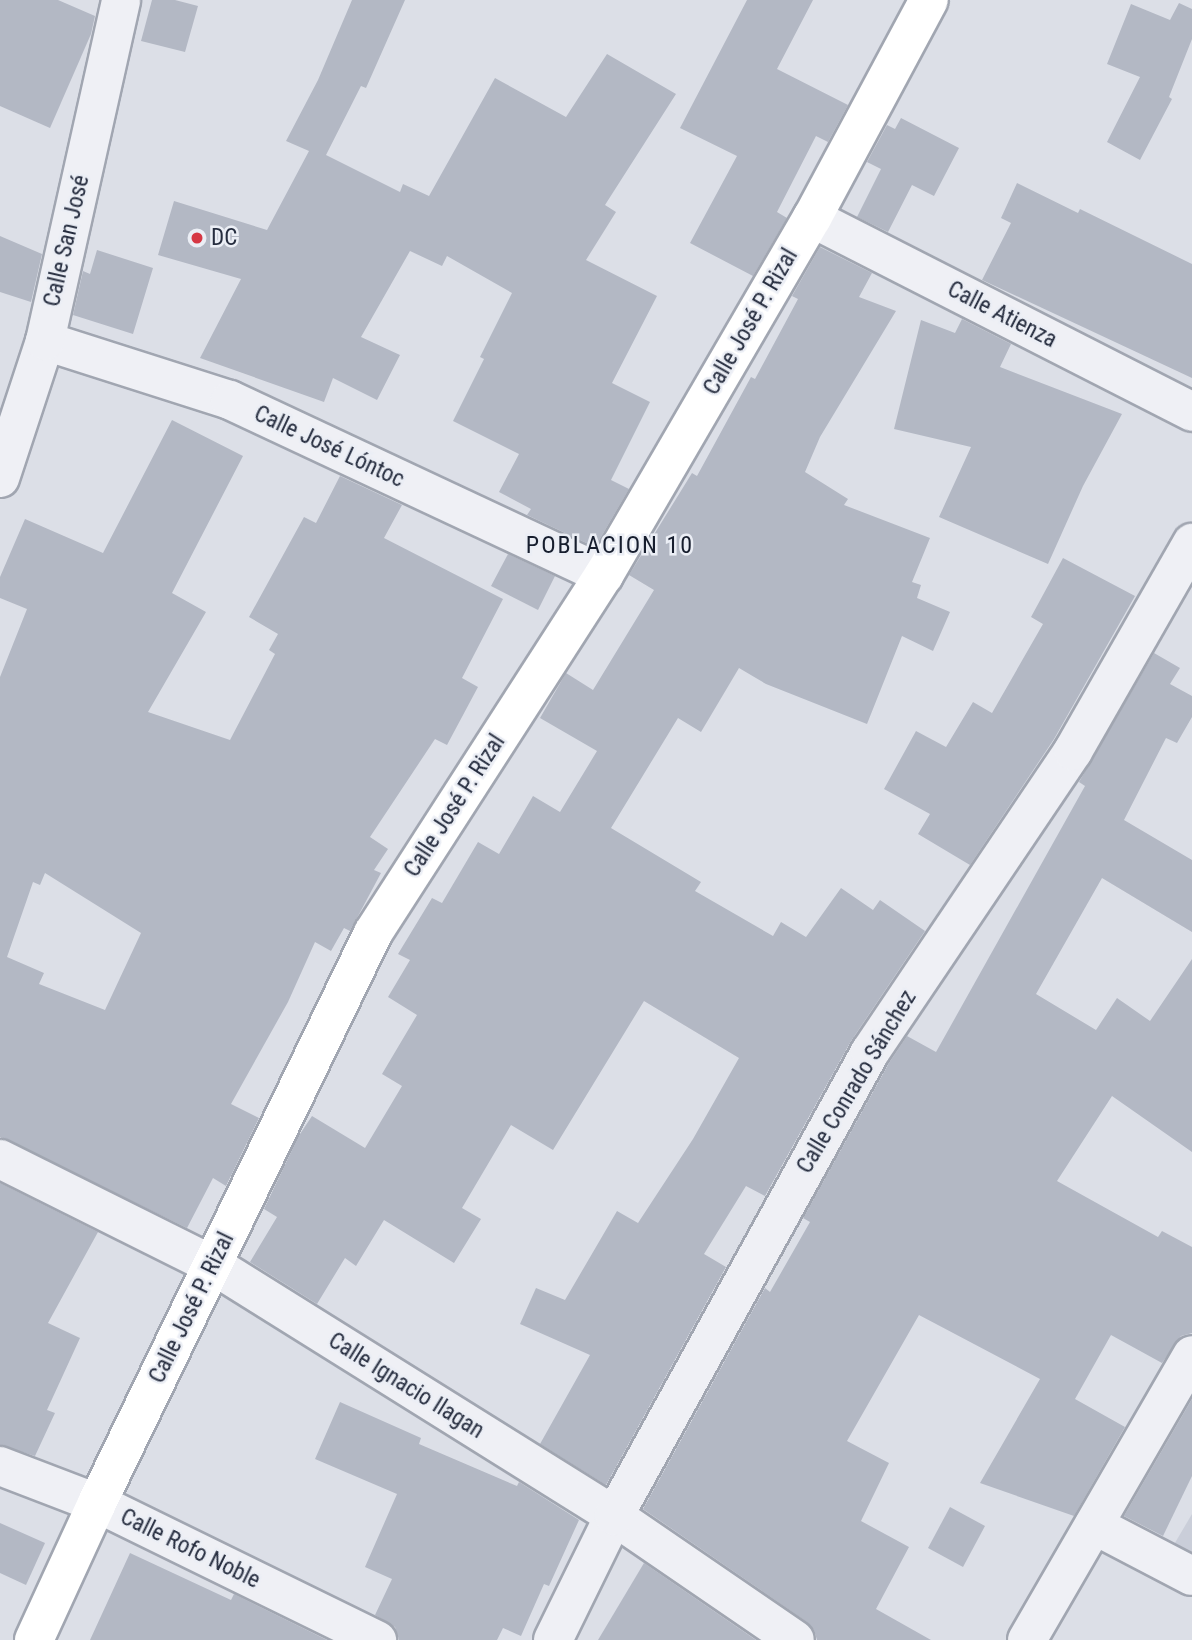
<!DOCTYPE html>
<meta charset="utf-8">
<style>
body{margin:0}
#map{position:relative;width:1192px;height:1640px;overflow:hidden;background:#dcdfe7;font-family:"Roboto Condensed",sans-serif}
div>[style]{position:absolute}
.built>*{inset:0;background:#caced9}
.building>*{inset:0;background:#b3b8c4}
.roads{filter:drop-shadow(2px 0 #a1a6b1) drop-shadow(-2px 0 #a1a6b1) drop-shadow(0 2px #a1a6b1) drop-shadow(0 -2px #a1a6b1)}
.minor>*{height:38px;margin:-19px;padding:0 19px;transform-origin:19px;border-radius:19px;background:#eff0f5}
.tertiary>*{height:38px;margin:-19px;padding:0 19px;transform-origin:19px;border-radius:19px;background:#eff0f5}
.secondary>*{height:38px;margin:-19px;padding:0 19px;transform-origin:19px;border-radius:19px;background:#fff}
.dots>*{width:19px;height:19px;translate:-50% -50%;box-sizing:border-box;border:4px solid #ebeef5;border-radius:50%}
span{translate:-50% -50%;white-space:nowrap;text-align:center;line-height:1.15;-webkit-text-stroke:5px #ebeef5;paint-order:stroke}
.poi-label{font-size:23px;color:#252c3e}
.left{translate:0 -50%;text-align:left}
.street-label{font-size:23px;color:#252c3e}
.neighbourhood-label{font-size:24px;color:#171e2e;letter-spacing:2px}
</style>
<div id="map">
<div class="built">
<div style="clip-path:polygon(1192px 1514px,1192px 1566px,1169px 1553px)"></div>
</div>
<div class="building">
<div style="clip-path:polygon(0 0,58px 0,95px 16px,91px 34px,50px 128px,0 106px)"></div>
<div style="clip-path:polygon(152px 0,175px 0,198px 6px,185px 52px,141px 41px)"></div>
<div style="clip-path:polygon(352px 0,405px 0,366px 88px,361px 86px,326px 155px,400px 192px,403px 184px,429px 196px,495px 78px,566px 117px,607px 54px,676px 94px,605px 205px,616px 212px,586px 260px,657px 296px,612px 383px,650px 402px,611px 480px,629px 489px,595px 547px,527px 515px,531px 509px,499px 492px,519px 454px,453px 421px,484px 359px,480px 357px,512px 293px,447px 256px,442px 266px,410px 251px,361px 337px,400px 355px,377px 400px,333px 378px,324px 402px,200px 358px,241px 279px,158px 255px,174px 201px,267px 230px,309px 151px,286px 141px,318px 80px)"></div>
<div style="clip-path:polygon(747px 0,813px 0,777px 69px,848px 105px,828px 142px,816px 136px,777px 212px,787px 218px,753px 276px,690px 243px,737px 156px,680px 128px)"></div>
<div style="clip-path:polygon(1179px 3px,1192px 9px,1192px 39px,1169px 97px,1172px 99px,1140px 160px,1107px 142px,1140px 77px,1107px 64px,1131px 4px,1170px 20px)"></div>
<div style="clip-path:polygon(901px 118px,959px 148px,934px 196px,912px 185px,888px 232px,857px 217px,881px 169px,867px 162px,887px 125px,895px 129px)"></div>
<div style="clip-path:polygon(1017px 183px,1078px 213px,1080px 209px,1192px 264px,1192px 378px,982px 280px,1011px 223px,1001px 218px)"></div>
<div style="clip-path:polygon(0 236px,42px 254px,31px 302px,0 292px)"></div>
<div style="clip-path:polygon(820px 247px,872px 273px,859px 297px,896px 311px,820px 437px,805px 472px,848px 499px,844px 505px,930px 538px,912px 582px,921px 585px,917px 598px,950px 612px,933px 651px,902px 636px,867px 724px,766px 684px,739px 668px,701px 732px,678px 718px,611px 828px,701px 882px,695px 891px,773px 936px,781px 922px,806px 937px,841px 888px,873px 910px,880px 900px,925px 931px,851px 1041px,765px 1196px,746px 1186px,704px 1254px,726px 1267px,606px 1485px,540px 1444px,590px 1355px,520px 1324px,536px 1288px,565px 1300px,617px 1211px,638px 1223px,693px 1139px,739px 1058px,644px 1001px,553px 1150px,511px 1125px,462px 1208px,481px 1219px,454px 1263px,384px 1220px,356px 1266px,345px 1258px,317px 1304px,250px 1262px,277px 1217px,264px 1209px,298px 1137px,312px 1116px,365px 1148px,402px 1086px,382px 1074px,417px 1015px,388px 997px,410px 960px,398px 954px,432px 898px,442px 903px,478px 842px,499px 854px,533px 796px,560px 812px,597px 751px,540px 718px,566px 673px,593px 690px,654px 590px,629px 575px,692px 473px,697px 476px,751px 377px,755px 379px,798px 299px,792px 296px)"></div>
<div style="clip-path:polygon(97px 250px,153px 268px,133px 334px,73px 315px,83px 271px,90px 274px)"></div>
<div style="clip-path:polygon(962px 319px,1011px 344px,1000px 367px,1122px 414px,1083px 486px,1048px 564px,939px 517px,971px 447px,894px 429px,921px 320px,955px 333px)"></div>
<div style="clip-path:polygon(evenodd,172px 420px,243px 456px,172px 593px,206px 612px,148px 712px,230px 740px,275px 654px,269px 650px,278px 634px,249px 617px,304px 517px,316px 523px,340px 476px,402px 505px,384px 538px,503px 599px,462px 678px,478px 687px,447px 745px,435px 739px,370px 837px,388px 849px,374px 870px,381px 873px,350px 931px,344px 928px,331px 951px,315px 942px,288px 1002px,231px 1104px,259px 1118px,226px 1186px,213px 1178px,187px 1228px,0 1137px,0 677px,27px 609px,0 598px,0 577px,25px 519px,103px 553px,172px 420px,45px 873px,141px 933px,105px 1010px,39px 984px,44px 973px,7px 957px,33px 882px,40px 885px,45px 873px)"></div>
<div style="clip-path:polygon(508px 554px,555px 576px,538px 610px,491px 586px)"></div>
<div style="clip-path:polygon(1063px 558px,1135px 596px,1054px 739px,970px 865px,918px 834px,930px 814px,884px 789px,916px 731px,946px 747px,973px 702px,992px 713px,1043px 624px,1031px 617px)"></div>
<div style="clip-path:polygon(1154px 653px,1180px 668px,1170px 684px,1192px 696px,1192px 717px,1177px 743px,1166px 738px,1124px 820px,1192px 860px,1192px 932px,1102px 878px,1036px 994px,1096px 1030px,1117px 998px,1150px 1021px,1192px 959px,1192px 1152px,1112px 1096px,1057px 1181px,1158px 1237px,1162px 1231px,1192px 1247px,1192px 1333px,1181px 1336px,1162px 1363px,1111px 1335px,1075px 1399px,1125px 1427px,1074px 1516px,980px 1483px,1040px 1379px,919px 1315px,847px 1441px,889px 1463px,861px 1521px,909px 1547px,876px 1609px,931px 1640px,817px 1640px,814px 1630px,807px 1622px,643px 1509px,765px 1288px,770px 1292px,810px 1222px,803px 1218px,889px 1063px,907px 1036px,936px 1052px,1085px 786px,1079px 782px)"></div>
<div style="clip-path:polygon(0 1183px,98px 1232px,48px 1323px,80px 1338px,47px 1410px,55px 1413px,35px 1456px,0 1445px)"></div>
<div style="clip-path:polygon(1192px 1399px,1192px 1476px,1163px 1536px,1124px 1516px)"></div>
<div style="clip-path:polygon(340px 1402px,421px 1438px,419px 1444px,517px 1486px,519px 1482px,579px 1520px,549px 1586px,544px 1584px,521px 1636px,503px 1628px,497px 1640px,399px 1640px,395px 1627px,375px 1615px,392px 1579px,365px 1567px,397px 1494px,315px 1459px)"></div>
<div style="clip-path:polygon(950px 1507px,985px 1526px,963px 1567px,928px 1548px)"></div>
<div style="clip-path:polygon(0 1523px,45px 1543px,26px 1585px,0 1573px)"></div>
<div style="clip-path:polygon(130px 1553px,231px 1600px,234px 1594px,327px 1640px,90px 1640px)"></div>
<div style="clip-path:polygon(644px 1563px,756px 1640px,598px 1640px)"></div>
</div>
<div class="roads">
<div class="minor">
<div style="left:812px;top:218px;width:427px;rotate:27deg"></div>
<div style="left:45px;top:341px;width:194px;rotate:17.7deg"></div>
<div style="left:230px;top:400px;width:413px;rotate:25.1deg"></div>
<div style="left:0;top:1159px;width:238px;rotate:26.5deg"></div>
<div style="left:213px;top:1265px;width:473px;rotate:32deg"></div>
<div style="left:614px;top:1516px;width:219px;rotate:34.4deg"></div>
<div style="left:0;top:1466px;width:104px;rotate:20.9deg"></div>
<div style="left:97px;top:1503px;width:312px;rotate:26.1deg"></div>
<div style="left:1094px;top:1525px;width:110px;rotate:27.5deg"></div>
<div style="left:553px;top:1640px;width:138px;rotate:-63.8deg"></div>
<div style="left:614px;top:1516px;width:530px;rotate:-61.11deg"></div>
<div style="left:870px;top:1052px;width:363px;rotate:-56deg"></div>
<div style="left:1073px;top:751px;width:240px;rotate:-60.2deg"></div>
<div style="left:1027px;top:1640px;width:329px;rotate:-59.9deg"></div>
</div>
<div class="tertiary">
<div style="left:0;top:478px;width:144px;rotate:-71.8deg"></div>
<div style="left:45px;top:341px;width:349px;rotate:-77.4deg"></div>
</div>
<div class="secondary">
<div style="left:34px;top:1640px;width:151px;rotate:-65.3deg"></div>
<div style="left:97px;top:1503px;width:633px;rotate:-64.16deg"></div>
<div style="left:373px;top:933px;width:426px;rotate:-57.2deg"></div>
<div style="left:604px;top:575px;width:413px;rotate:-59.8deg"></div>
<div style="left:812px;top:218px;width:247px;rotate:-61.8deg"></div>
</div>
</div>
<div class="dots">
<div style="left:197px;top:238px;background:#d63744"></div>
</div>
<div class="poi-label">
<span class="left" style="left:211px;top:238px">DC</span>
</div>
<div class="street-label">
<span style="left:67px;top:241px;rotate:-77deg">Calle San José</span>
<span style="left:1002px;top:315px;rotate:27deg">Calle Atienza</span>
<span style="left:751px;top:322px;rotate:-60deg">Calle José P. Rizal</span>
<span style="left:329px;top:447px;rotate:25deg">Calle José Lóntoc</span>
<span style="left:455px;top:806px;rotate:-57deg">Calle José P. Rizal</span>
<span style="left:857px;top:1082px;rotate:-59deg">Calle Conrado Sánchez</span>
<span style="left:192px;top:1308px;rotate:-64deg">Calle José P. Rizal</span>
<span style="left:406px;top:1386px;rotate:32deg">Calle Ignacio Ilagan</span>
<span style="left:190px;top:1549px;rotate:26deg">Calle Rofo Noble</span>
</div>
<div class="neighbourhood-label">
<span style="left:610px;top:546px">POBLACION 10</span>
</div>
</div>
